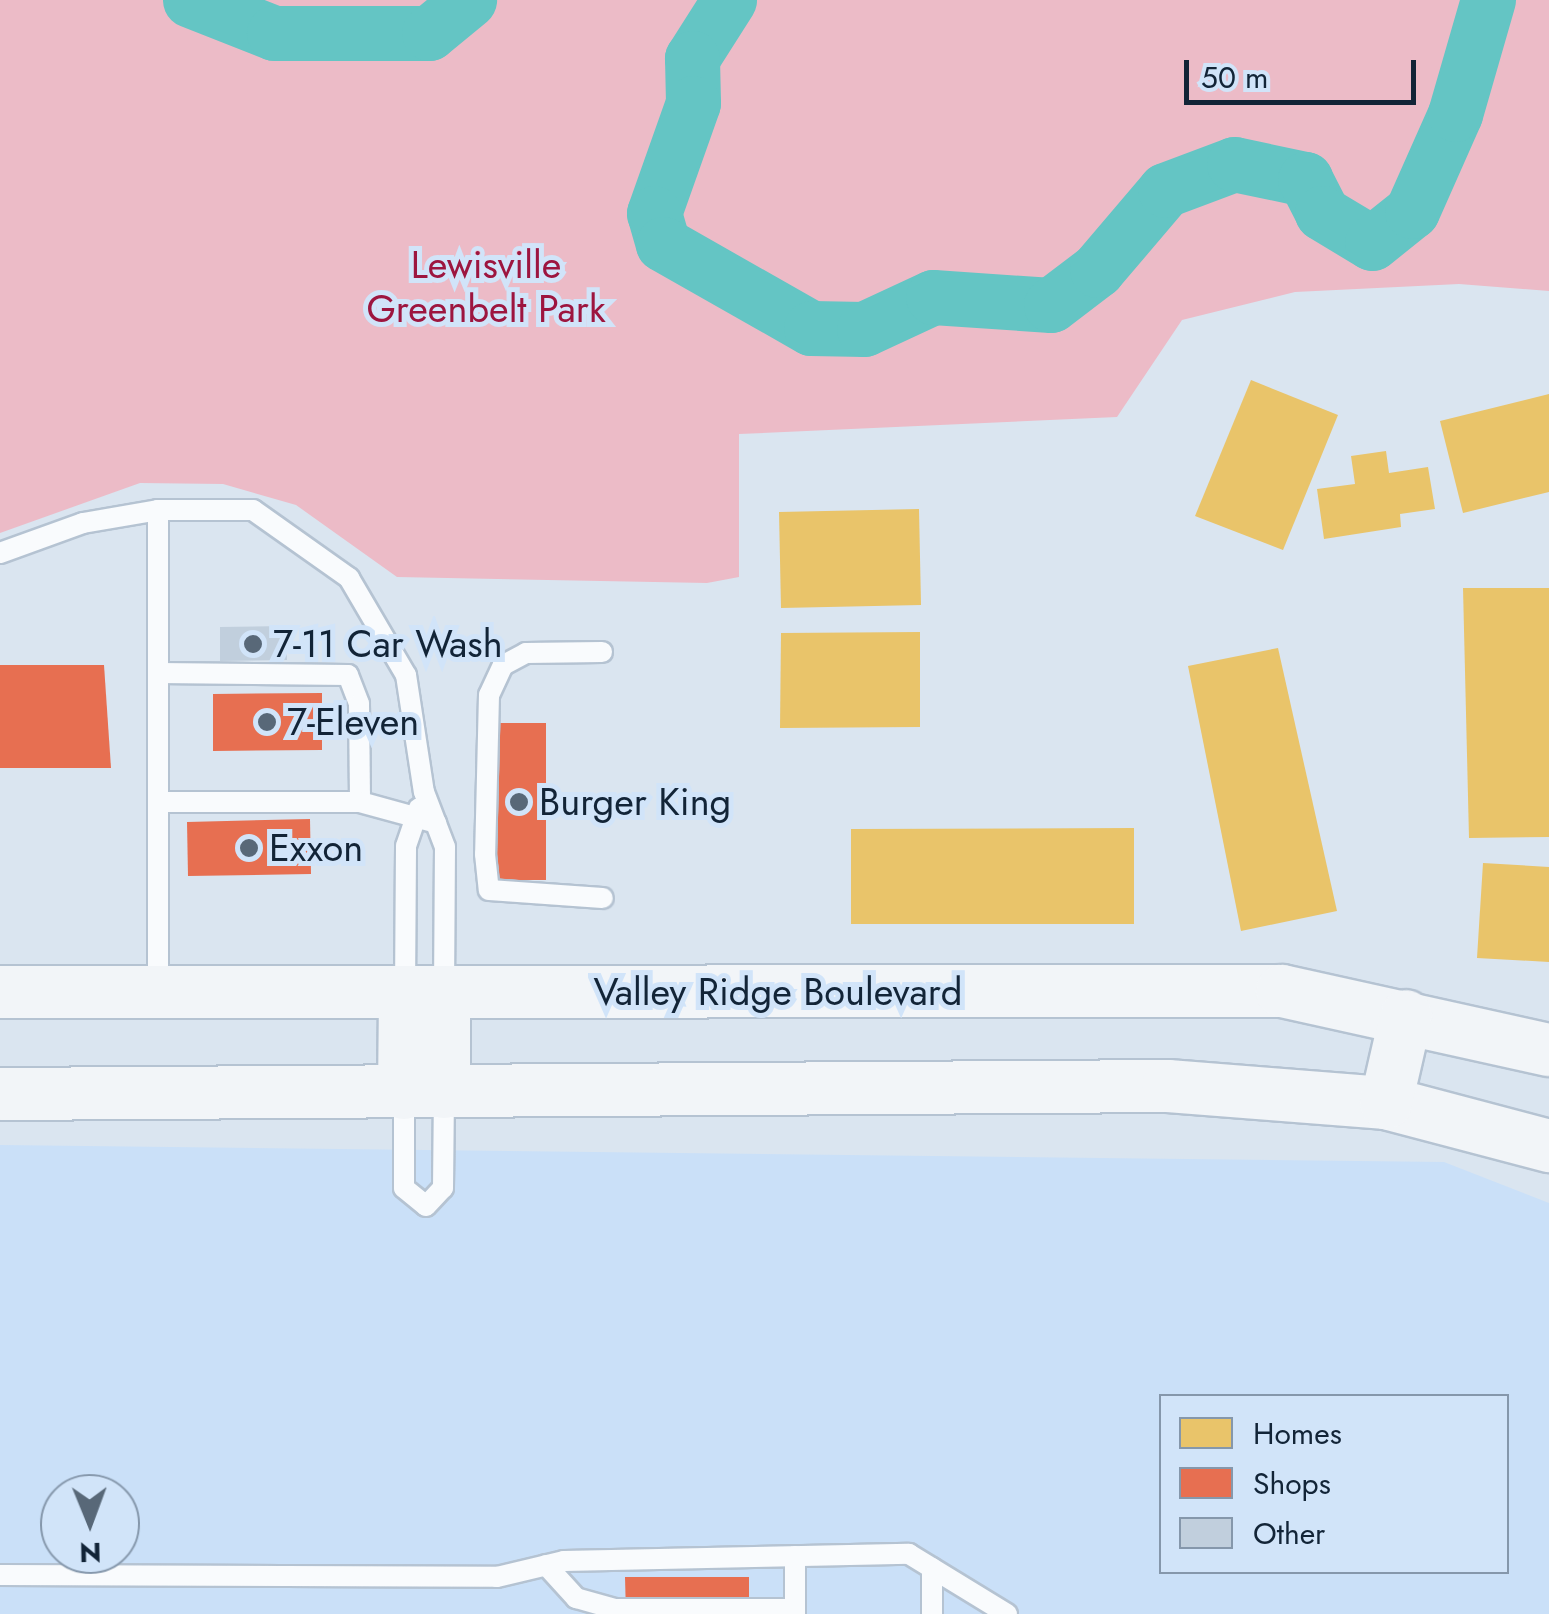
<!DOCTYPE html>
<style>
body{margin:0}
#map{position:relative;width:1549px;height:1614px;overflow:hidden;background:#dae5f0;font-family:Jost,sans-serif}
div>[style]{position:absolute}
.built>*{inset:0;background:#cae0f8}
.green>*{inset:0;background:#ecbbc7}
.homes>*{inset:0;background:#e9c46a}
.shops>*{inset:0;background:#e76f51}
.river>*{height:55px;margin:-27.5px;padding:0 27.5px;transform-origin:27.5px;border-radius:27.5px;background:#64c5c4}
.building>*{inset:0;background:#c1cfdd}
.roads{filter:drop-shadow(2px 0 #b5c3d2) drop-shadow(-2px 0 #b5c3d2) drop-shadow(0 2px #b5c3d2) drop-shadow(0 -2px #b5c3d2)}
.service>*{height:20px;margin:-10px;padding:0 10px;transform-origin:10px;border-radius:10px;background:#f9fbfd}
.secondary>*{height:52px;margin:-26px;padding:0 26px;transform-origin:26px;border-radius:26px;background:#f2f5f8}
.dots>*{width:28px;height:28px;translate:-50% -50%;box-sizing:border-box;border:5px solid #d1e4f9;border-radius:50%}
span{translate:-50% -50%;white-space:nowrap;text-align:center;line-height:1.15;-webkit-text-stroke:10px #d1e4f9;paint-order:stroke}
.park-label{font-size:38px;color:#9d153f}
.poi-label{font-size:38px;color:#122437}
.left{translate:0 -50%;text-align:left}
.street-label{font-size:38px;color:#122437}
.legend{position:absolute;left:1159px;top:1394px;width:350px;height:180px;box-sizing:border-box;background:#d1e4f9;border:2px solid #8597ab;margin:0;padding:12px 18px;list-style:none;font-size:30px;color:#122437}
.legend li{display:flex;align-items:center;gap:20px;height:50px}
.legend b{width:50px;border:2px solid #8597ab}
.north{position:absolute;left:40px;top:1474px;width:100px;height:100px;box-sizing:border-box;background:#d1e4f9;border:2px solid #8597ab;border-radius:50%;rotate:179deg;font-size:28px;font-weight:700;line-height:40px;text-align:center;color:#122437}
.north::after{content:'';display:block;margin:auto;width:35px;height:45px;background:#586878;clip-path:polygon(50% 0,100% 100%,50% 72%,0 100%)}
.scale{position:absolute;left:1184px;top:60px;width:232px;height:45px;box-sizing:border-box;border:5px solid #122437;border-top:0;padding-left:12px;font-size:30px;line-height:35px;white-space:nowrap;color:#122437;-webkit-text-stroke:8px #d1e4f9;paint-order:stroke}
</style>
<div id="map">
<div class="built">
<div style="clip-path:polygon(evenodd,0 1145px,1444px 1162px,1549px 1203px,1549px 1614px,0 1614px,0 1145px,1162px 1396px,1506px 1396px,1506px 1572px,1162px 1572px,1162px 1396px,0 1145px,60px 1494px,120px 1494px,120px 1554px,60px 1554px,60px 1494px)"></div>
</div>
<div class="green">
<div style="clip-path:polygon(0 0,1549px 0,1549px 291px,1459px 284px,1295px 292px,1182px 320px,1117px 417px,739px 434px,739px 577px,707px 583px,397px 577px,296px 505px,223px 484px,140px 483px,0 533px)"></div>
</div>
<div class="homes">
<div style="clip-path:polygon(1251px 380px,1338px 415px,1283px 550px,1195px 516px)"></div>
<div style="clip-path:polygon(1549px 394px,1549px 492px,1463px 513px,1440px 421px)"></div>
<div style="clip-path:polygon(1386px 451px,1389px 473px,1428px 467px,1435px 509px,1400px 514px,1401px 527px,1324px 539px,1317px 489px,1355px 484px,1351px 456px)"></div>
<div style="clip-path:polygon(919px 509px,921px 605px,781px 608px,779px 512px)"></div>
<div style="clip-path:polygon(1463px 588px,1549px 588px,1549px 837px,1469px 838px)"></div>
<div style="clip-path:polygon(920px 632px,920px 727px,780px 728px,781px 633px)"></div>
<div style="clip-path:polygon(1278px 648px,1337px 911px,1241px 931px,1188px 666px)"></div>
<div style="clip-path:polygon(1134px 828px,1134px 924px,851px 924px,851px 829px)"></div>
<div style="clip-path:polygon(1483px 863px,1549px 867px,1549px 962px,1477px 958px)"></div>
</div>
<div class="shops">
<div style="clip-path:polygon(0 665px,104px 665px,111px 768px,0 768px)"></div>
<div style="clip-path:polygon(322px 693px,322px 750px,213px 751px,213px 694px)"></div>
<div style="clip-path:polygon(493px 723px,546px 723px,546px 880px,492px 880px)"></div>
<div style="clip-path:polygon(310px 819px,311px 874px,188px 876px,187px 822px)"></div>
<div style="clip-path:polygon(625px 1577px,749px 1577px,749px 1614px,626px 1614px)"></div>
</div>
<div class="river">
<div style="left:190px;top:0;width:90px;rotate:21.4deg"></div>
<div style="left:274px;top:33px;width:155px"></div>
<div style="left:429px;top:33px;width:52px;rotate:-39.5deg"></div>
<div style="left:729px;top:0;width:69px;rotate:122.5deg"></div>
<div style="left:692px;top:58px;width:45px;rotate:88.7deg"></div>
<div style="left:693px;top:103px;width:117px;rotate:109.5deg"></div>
<div style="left:654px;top:213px;width:32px;rotate:74deg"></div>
<div style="left:663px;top:244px;width:170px;rotate:29.6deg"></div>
<div style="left:811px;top:328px;width:53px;rotate:1.1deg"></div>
<div style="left:864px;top:329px;width:76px;rotate:-24.9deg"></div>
<div style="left:933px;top:297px;width:118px;rotate:3.9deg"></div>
<div style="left:1051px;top:305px;width:58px;rotate:-37.3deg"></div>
<div style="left:1097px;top:270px;width:105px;rotate:-49.6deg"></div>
<div style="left:1165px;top:190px;width:74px;rotate:-20.6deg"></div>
<div style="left:1234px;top:164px;width:73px;rotate:11.9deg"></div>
<div style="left:1305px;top:179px;width:38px;rotate:63deg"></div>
<div style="left:1322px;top:213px;width:58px;rotate:31deg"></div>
<div style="left:1372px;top:243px;width:51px;rotate:-38.7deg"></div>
<div style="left:1412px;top:211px;width:106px;rotate:-66.1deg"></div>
<div style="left:1455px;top:114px;width:119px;rotate:-73.9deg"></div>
</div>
<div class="building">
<div style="clip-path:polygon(286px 626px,287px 660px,220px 661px,220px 627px)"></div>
</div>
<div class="roads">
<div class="service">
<div style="left:158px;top:510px;width:481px;rotate:90deg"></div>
<div style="left:0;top:553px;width:88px;rotate:-19.9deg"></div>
<div style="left:83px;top:523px;width:76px;rotate:-9.8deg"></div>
<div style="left:158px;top:510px;width:95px"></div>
<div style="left:253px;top:510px;width:118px;rotate:35.3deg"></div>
<div style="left:349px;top:578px;width:113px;rotate:59.6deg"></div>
<div style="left:406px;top:675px;width:118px;rotate:81.3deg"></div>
<div style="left:424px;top:792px;width:59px;rotate:69.1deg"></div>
<div style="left:445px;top:847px;width:145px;rotate:90.4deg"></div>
<div style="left:602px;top:652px;width:76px;rotate:179.2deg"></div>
<div style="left:526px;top:653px;width:26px;rotate:152deg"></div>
<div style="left:503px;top:665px;width:33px;rotate:115deg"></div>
<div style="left:489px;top:695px;width:159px;rotate:91.4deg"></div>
<div style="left:485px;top:854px;width:36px;rotate:84deg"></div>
<div style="left:489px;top:890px;width:114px;rotate:4deg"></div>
<div style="left:159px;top:673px;width:189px;rotate:0.6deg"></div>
<div style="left:348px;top:675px;width:31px;rotate:69deg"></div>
<div style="left:359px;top:704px;width:98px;rotate:89.4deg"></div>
<div style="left:158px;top:802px;width:202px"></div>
<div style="left:360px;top:802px;width:79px;rotate:15.4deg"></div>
<div style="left:405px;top:992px;width:146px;rotate:-89.6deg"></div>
<div style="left:406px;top:846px;width:40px;rotate:-71.1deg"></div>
<div style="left:404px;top:1095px;width:93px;rotate:90deg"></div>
<div style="left:404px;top:1188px;width:28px;rotate:39deg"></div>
<div style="left:426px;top:1206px;width:25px;rotate:-47deg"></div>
<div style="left:443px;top:1188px;width:95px;rotate:-89.4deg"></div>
<div style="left:795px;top:1556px;width:58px;rotate:90deg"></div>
<div style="left:546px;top:1565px;width:45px;rotate:47.7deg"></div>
<div style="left:576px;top:1598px;width:41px;rotate:15.8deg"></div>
<div style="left:615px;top:1609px;width:180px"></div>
<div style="left:0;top:1575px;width:497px;rotate:0.2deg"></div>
<div style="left:497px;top:1577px;width:69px;rotate:-13.4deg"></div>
<div style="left:564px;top:1561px;width:345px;rotate:-1.2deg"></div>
<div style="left:909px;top:1554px;width:115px;rotate:31.5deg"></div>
<div style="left:932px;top:1614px;width:46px;rotate:-90deg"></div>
</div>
<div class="secondary">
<div style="left:0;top:992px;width:1282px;rotate:-0.04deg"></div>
<div style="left:1282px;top:991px;width:273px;rotate:12.5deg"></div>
<div style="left:444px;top:1092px;width:100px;rotate:-90deg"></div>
<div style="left:404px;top:1093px;width:101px;rotate:-89.4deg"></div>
<div style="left:0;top:1094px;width:1168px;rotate:-0.39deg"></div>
<div style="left:1168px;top:1086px;width:219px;rotate:4.5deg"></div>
<div style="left:1386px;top:1103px;width:169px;rotate:14.8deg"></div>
<div style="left:1386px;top:1103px;width:89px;rotate:-77.1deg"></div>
</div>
</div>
<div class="dots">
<div style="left:253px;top:644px;background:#586878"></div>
<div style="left:267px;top:722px;background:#586878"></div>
<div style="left:519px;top:802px;background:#586878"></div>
<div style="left:249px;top:848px;background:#586878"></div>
</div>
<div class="park-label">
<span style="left:486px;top:287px">Lewisville<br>Greenbelt Park</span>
</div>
<div class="poi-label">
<span class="left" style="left:273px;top:644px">7-11 Car Wash</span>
<span class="left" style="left:287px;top:722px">7-Eleven</span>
<span class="left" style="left:539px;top:802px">Burger King</span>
<span class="left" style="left:269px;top:848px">Exxon</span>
</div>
<div class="street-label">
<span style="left:778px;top:992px">Valley Ridge Boulevard</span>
</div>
<ul class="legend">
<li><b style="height:28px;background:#e9c46a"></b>Homes</li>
<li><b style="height:28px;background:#e76f51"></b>Shops</li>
<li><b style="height:28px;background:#c1cfdd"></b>Other</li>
</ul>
<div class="north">N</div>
<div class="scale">50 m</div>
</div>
